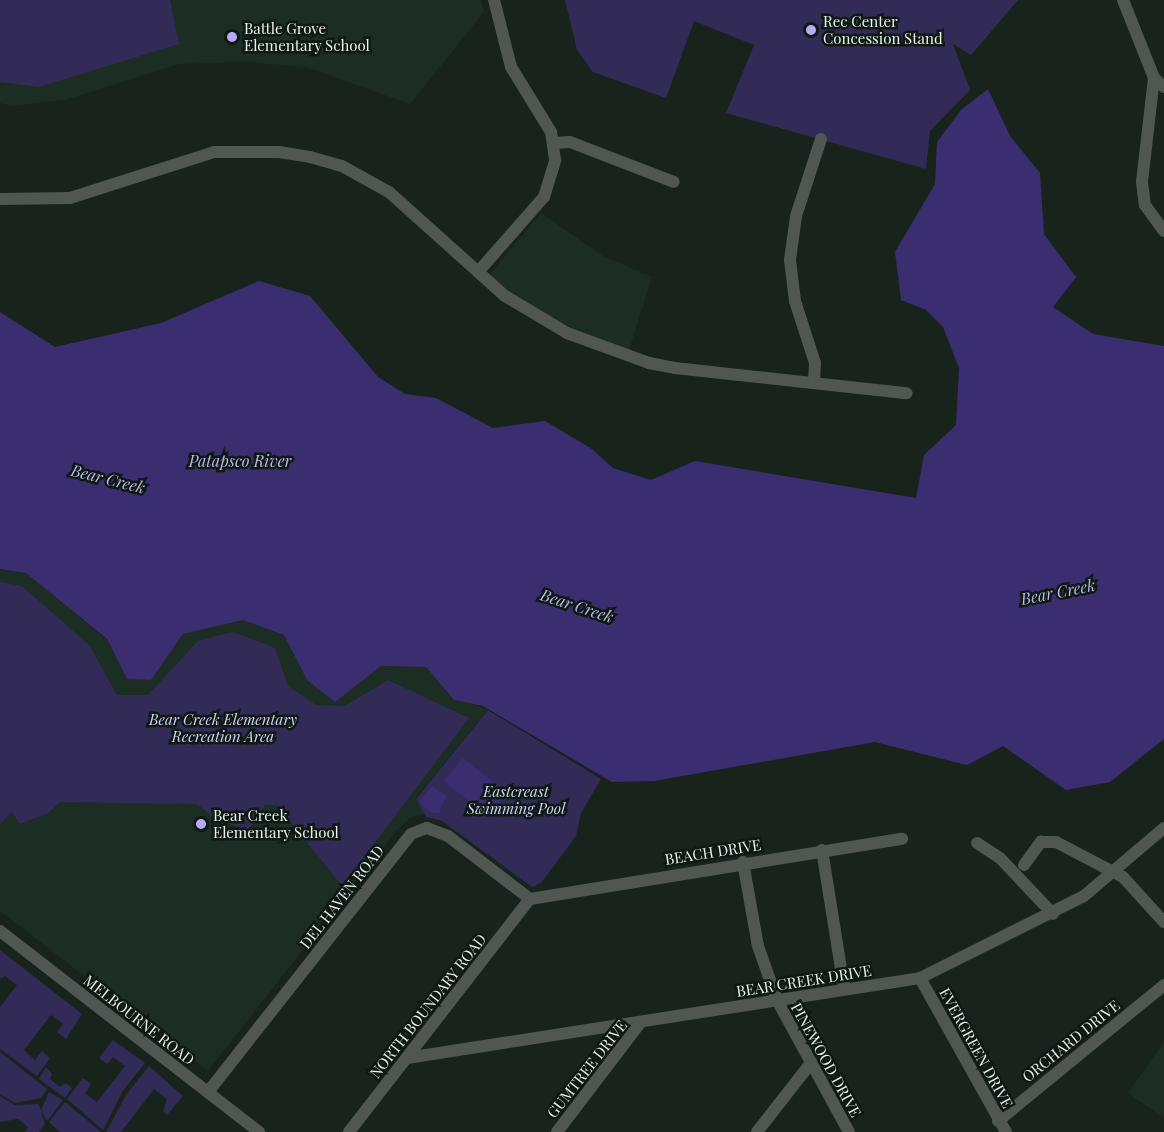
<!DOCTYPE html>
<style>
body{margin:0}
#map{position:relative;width:1164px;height:1132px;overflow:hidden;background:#18231c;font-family:"Playfair Display",serif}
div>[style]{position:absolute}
.built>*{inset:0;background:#1c2d23}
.green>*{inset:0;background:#322b58}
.water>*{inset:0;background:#3b2e70}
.street>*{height:12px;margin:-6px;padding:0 6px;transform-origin:6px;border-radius:6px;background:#505652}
.dots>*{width:16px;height:16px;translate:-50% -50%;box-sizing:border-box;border:3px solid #0f1913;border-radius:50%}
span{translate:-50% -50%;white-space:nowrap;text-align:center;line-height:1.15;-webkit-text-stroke:5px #0f1913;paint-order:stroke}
.poi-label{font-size:15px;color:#eaf1ec}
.left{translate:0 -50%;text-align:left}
.park-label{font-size:15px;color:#d3cff8;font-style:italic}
.street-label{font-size:15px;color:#eaf1ec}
.water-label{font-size:16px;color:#bcb6f1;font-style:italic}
</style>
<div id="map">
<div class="built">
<div style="clip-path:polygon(0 0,481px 0,484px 12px,410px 104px,309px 68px,248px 62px,179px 64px,65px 100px,12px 106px,0 103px)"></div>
<div style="clip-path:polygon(541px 213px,603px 256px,652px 277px,629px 350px,543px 316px,488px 277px)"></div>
<div style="clip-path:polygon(0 569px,26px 573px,107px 640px,127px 679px,151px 680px,183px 634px,243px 620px,284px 635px,307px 680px,381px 666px,426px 667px,454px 700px,488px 709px,416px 798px,424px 813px,410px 818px,396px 831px,208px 1071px,0 911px)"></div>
<div style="clip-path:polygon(1164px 1042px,1164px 1118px,1128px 1093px)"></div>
</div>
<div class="green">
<div style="clip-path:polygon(0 0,170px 0,179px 44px,39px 87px,0 82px)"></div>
<div style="clip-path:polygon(565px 0,1018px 0,971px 55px,953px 44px,970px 90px,930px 131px,926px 169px,726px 113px,754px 45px,694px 21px,666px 98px,593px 72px,577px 50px)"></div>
<div style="clip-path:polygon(0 582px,22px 586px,89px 645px,117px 695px,148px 695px,198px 641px,233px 632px,275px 648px,288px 686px,316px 705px,345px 706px,388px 680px,469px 718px,342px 886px,277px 805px,265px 805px,249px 830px,217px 820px,197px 804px,60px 802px,48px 813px,20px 824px,12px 812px,0 824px)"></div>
<div style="clip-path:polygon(488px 710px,601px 779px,581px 813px,576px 836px,541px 883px,532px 887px,442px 821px,426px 817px,416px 799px)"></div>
<div style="clip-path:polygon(0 950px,82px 1014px,66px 1039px,57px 1032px,63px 1024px,51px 1015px,24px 1050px,35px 1060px,42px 1051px,50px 1058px,37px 1076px,0 1049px,0 1007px,17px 985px,5px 976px,0 979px)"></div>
<div style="clip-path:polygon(113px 1040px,145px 1063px,122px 1092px,103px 1130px,67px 1099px,83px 1078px,91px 1084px,85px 1093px,97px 1102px,125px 1066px,113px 1057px,107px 1064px,99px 1058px)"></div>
<div style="clip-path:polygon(0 1052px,47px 1089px,41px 1098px,15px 1103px,0 1094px)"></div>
<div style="clip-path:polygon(149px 1066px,183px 1096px,167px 1115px,163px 1111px,167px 1099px,154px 1089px,121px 1132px,106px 1132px,126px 1095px)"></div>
<div style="clip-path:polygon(46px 1067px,52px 1074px,50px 1079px,60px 1087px,66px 1083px,72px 1088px,65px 1098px,39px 1079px)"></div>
<div style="clip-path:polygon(49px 1092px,63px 1100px,47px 1121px,41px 1110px)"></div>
<div style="clip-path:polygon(0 1096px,15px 1105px,39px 1104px,45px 1124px,39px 1132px,25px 1132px,28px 1127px,18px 1119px,0 1122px)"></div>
<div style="clip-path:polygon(65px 1102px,101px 1132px,60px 1132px,49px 1122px)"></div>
</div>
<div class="water">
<div style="clip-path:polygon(988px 89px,1010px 136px,1040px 173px,1044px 234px,1076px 277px,1053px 307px,1093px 334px,1164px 346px,1164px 739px,1110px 782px,1066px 790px,1003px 746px,967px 765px,875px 742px,654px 781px,612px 782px,483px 706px,454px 700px,426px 667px,381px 666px,335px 702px,307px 680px,284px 635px,243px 620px,183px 634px,151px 680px,127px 679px,107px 639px,26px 573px,0 569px,0 312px,55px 347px,161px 323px,259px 281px,310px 296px,378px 377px,405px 394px,436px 398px,493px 428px,545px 421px,592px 449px,613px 468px,651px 480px,695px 461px,916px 498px,924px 455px,956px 425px,959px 368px,943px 327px,926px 310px,901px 300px,895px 252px,935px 184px,937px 142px,961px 110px)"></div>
<div style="clip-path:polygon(463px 758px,505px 792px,490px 818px,444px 781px)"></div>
<div style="clip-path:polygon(432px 786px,446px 796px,439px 813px,431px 813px,419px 802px)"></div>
</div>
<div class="street">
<div style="left:1123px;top:0;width:84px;rotate:68.3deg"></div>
<div style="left:1164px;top:87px;width:13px;rotate:-138deg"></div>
<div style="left:1154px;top:78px;width:105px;rotate:96.6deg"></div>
<div style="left:1142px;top:182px;width:23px;rotate:83deg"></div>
<div style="left:1145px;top:205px;width:32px;rotate:54deg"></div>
<div style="left:553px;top:143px;width:17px;rotate:-3deg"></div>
<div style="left:570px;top:142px;width:111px;rotate:21deg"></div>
<div style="left:0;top:199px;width:70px;rotate:-0.8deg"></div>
<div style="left:70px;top:198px;width:151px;rotate:-17.7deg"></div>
<div style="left:214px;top:152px;width:65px"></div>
<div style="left:279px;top:152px;width:31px;rotate:9deg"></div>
<div style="left:310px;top:157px;width:33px;rotate:16deg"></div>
<div style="left:342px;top:166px;width:54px;rotate:29deg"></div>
<div style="left:389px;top:192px;width:156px;rotate:41.9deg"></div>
<div style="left:505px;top:296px;width:72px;rotate:30.8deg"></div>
<div style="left:567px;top:333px;width:87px;rotate:20.1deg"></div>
<div style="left:649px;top:363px;width:26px;rotate:11deg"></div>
<div style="left:675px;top:368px;width:233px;rotate:6.2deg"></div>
<div style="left:478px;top:272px;width:100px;rotate:-48.7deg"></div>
<div style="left:544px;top:197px;width:39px;rotate:-73deg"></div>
<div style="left:555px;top:160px;width:28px;rotate:-98deg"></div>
<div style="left:551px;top:132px;width:76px;rotate:-121.6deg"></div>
<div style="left:511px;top:67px;width:69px;rotate:-104.2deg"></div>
<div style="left:814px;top:382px;width:19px;rotate:-87deg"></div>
<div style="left:815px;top:363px;width:65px;rotate:-107.9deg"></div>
<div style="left:795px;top:301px;width:41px;rotate:-97deg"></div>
<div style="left:790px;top:260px;width:44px;rotate:-82.2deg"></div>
<div style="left:796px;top:216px;width:81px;rotate:-72deg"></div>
<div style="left:977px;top:843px;width:27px;rotate:33deg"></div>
<div style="left:1000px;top:858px;width:77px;rotate:46.6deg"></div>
<div style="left:822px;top:850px;width:140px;rotate:80.9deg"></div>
<div style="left:743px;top:862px;width:85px;rotate:79.9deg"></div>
<div style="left:758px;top:946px;width:57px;rotate:70.6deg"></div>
<div style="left:777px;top:1000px;width:150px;rotate:61.4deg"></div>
<div style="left:1024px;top:865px;width:29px;rotate:-54deg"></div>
<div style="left:1041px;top:842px;width:15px"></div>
<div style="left:1056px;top:842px;width:76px;rotate:27.6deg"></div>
<div style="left:1123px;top:877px;width:61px;rotate:47.7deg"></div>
<div style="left:530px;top:899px;width:377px;rotate:-9.2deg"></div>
<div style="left:0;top:931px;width:328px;rotate:37.8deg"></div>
<div style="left:920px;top:978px;width:176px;rotate:60.8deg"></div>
<div style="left:407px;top:1058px;width:519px;rotate:-8.86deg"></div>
<div style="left:920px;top:978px;width:183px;rotate:-26.6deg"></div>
<div style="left:1084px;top:896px;width:105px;rotate:-40.4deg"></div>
<div style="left:208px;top:1092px;width:328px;rotate:-51.8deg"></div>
<div style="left:411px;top:834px;width:17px;rotate:-21deg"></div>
<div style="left:427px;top:828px;width:22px;rotate:21deg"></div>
<div style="left:448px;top:836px;width:103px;rotate:37.5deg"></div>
<div style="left:998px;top:1121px;width:215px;rotate:-39.3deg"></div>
<div style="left:349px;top:1132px;width:295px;rotate:-52.2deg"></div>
<div style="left:557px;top:1132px;width:137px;rotate:-52.7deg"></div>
<div style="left:757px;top:1132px;width:88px;rotate:-52deg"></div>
</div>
<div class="dots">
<div style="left:811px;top:30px;background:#b5acf8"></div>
<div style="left:232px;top:37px;background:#b5acf8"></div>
<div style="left:201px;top:824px;background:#b5acf8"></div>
</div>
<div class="poi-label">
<span class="left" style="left:823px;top:30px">Rec Center<br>Concession Stand</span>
<span class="left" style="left:244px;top:37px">Battle Grove<br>Elementary School</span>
<span class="left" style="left:213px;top:824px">Bear Creek<br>Elementary School</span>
</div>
<div class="park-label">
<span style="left:223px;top:728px">Bear Creek Elementary<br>Recreation Area</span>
<span style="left:516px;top:800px">Eastcreast<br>Swimming Pool</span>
</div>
<div class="street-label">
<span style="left:713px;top:852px;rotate:-9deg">BEACH DRIVE</span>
<span style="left:342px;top:897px;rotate:-52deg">DEL HAVEN ROAD</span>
<span style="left:804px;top:981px;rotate:-9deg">BEAR CREEK DRIVE</span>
<span style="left:428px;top:1006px;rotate:-52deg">NORTH BOUNDARY ROAD</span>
<span style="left:139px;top:1020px;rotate:38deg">MELBOURNE ROAD</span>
<span style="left:1071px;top:1041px;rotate:-39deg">ORCHARD DRIVE</span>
<span style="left:976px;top:1048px;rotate:61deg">EVERGREEN DRIVE</span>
<span style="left:826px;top:1060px;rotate:61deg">PINEWOOD DRIVE</span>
<span style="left:587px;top:1069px;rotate:-52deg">GUMTREE DRIVE</span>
</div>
<div class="water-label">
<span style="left:240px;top:461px">Patapsco River</span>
<span style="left:108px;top:479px;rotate:14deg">Bear Creek</span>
<span style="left:1058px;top:592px;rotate:-11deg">Bear Creek</span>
<span style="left:577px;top:606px;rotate:18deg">Bear Creek</span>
</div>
</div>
